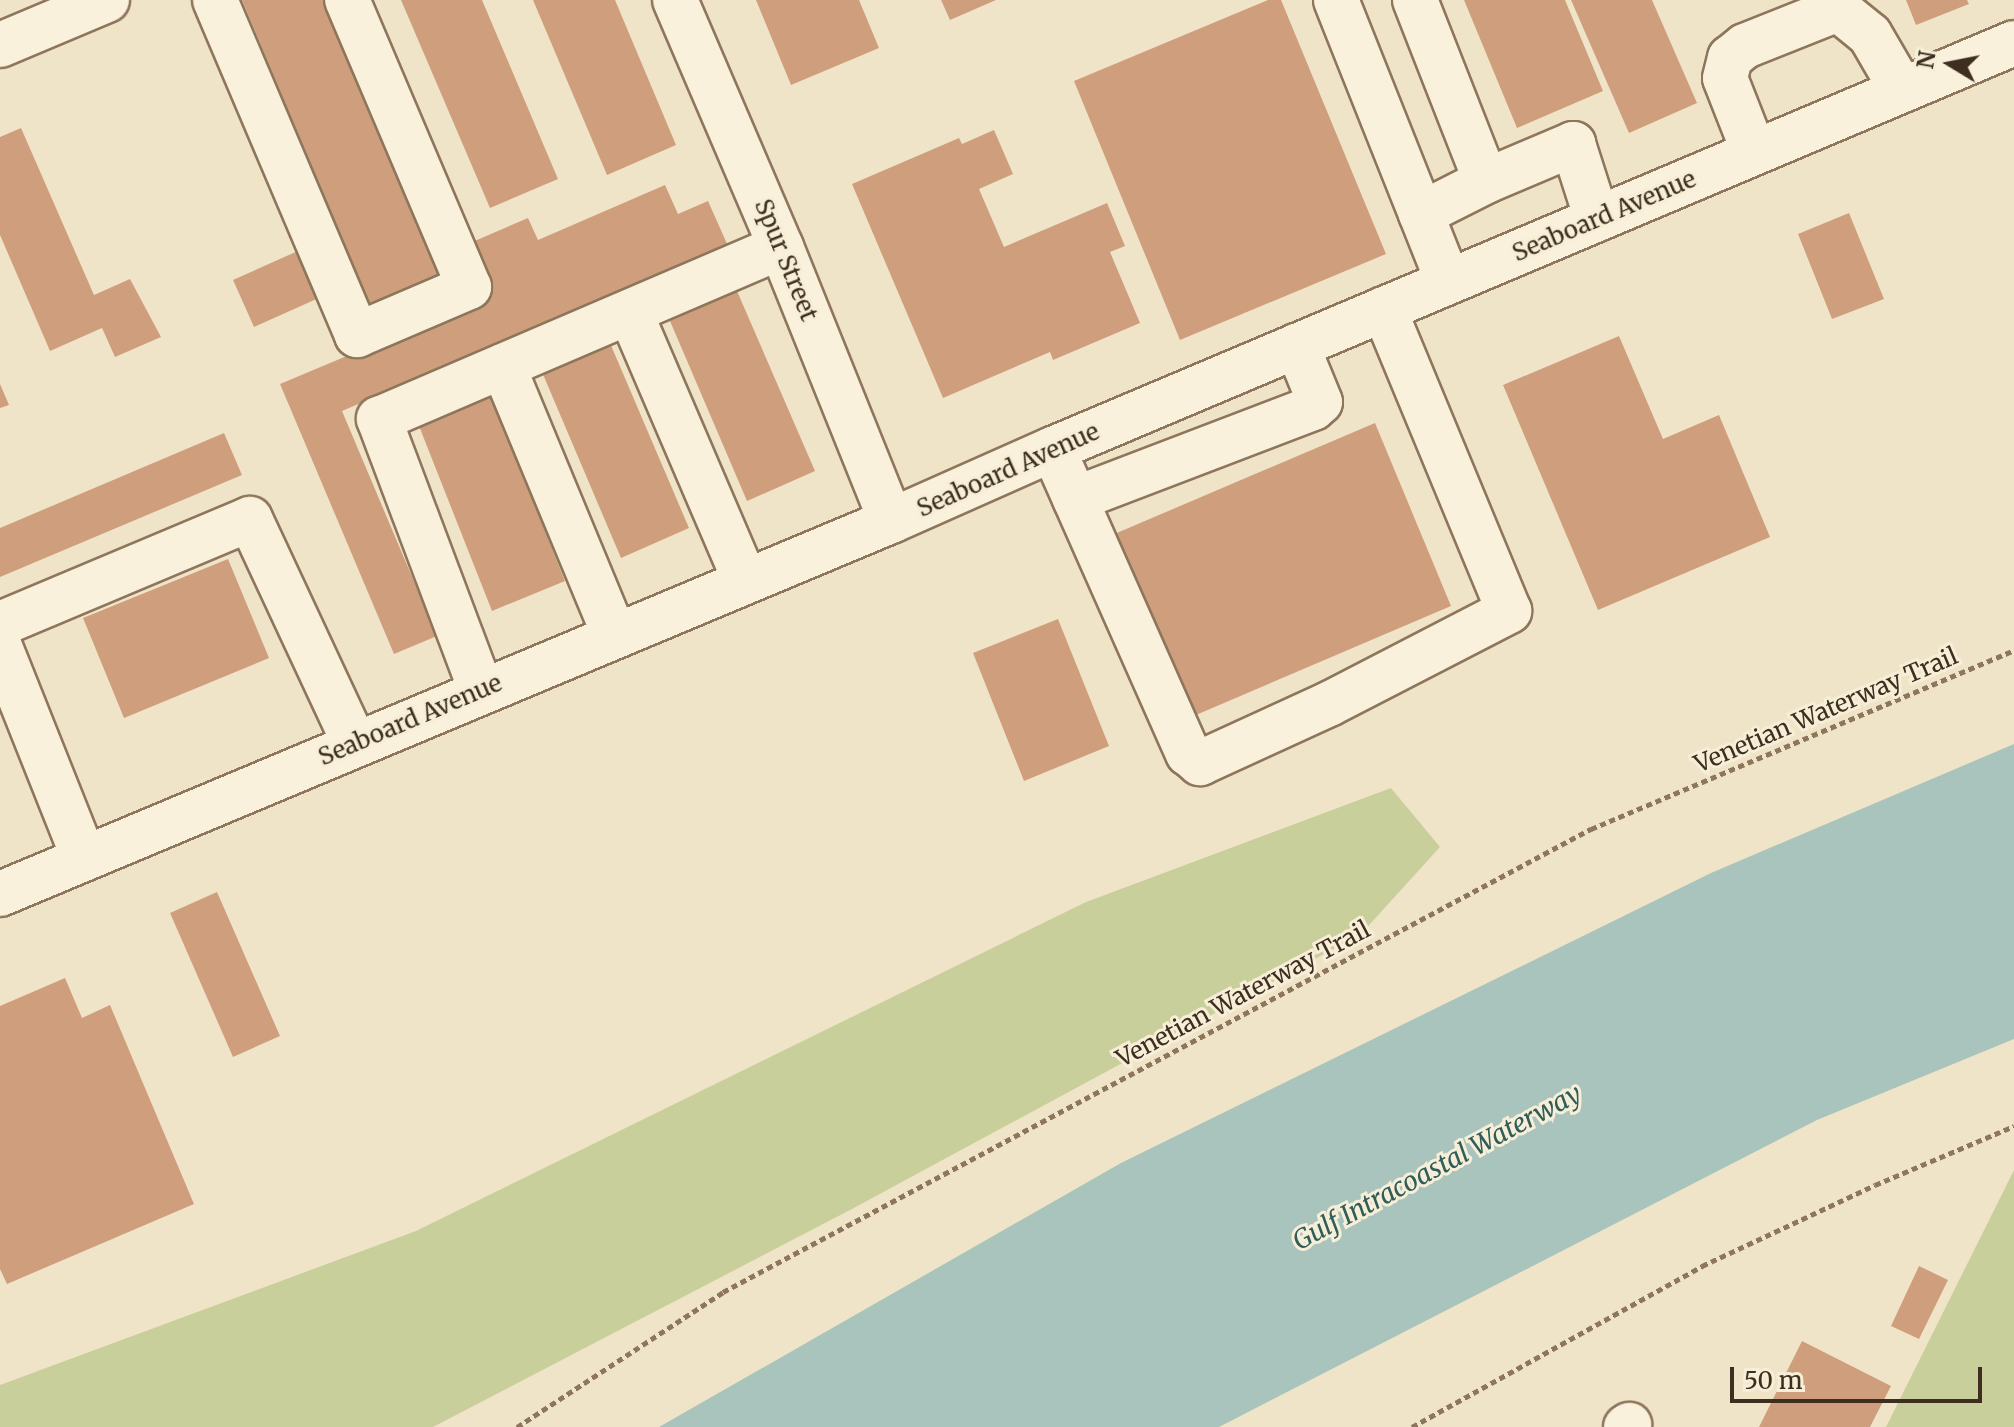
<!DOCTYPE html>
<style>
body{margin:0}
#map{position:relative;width:2014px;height:1427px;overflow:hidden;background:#f0e4c8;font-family:Merriweather,serif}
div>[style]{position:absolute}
.green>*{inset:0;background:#c9cf9b}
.water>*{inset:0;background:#a9c4bc}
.building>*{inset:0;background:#cf9f7d}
.path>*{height:5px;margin-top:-2.5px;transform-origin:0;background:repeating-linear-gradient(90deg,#8d765c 0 6px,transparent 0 10px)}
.roads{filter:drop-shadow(2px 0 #8d765c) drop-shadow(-2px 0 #8d765c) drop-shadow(0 2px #8d765c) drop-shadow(0 -2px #8d765c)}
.minor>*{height:44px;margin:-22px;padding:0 22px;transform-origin:22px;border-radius:22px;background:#faf1dc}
span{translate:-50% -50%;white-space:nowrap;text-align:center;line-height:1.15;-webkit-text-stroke:6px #f7eed8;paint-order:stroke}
.street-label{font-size:24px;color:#3d2e20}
.water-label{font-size:26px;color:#2f5d5a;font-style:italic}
.north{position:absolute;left:1910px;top:24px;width:80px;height:80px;-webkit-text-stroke:6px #f7eed8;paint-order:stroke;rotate:280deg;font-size:22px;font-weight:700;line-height:32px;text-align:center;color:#3d2e20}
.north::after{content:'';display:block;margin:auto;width:28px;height:36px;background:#3d2e20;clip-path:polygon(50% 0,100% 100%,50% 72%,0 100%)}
.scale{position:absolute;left:1730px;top:1367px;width:252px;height:36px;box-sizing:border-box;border:4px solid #3d2e20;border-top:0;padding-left:10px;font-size:24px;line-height:28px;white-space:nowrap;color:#3d2e20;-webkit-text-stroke:6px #f7eed8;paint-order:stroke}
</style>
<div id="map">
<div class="green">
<div style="clip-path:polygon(1391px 788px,1440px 847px,1361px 934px,852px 1209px,433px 1427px,0 1427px,0 1385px,416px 1231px,1086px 902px)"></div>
<div style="clip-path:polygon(2014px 1170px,2014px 1427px,1886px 1427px)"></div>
</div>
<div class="water">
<div style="clip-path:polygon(2014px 744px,2014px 1039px,1817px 1120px,1219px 1427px,659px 1427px,1121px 1163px,1711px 873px)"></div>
</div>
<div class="building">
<div style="clip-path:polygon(242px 0,330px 0,447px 280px,372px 312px)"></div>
<div style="clip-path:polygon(401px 0,482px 0,558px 179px,490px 208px)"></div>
<div style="clip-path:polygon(533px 0,615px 0,676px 145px,607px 175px)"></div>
<div style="clip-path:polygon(756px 0,859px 0,879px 48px,791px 85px)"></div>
<div style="clip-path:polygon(941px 0,996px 0,950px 20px)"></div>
<div style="clip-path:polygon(1268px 0,1281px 0,1386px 254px,1180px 340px,1074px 81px)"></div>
<div style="clip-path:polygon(1464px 0,1565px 0,1603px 91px,1517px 128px)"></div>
<div style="clip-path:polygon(1571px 0,1652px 0,1697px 103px,1629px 133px)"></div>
<div style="clip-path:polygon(1906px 0,1967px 0,1969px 4px,1916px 25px)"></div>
<div style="clip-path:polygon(21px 128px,94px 295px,130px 279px,161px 337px,115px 357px,102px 328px,50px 351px,0 235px,0 137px)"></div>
<div style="clip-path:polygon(994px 130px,1013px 174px,979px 189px,1004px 247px,1107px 203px,1125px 246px,1110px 252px,1140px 323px,1053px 360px,1050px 352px,943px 398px,852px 184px,959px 138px,962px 144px)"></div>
<div style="clip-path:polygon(665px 185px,678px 214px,708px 201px,728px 246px,342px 411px,437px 636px,394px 654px,280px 384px,492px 295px,470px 243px,528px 218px,538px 240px)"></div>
<div style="clip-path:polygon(1849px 213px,1884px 299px,1832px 319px,1798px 234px)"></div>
<div style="clip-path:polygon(300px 250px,321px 297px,254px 327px,233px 280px)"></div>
<div style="clip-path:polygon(737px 291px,815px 471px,747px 501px,670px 321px)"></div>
<div style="clip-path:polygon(1619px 336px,1663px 439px,1719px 415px,1770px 537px,1598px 610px,1503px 385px)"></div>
<div style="clip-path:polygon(610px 343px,689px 528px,621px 558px,542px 372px)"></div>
<div style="clip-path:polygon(0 384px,9px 405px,0 408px)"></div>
<div style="clip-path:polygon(492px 397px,565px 581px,492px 611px,419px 426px)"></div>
<div style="clip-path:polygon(1375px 423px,1451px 606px,1189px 718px,1112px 535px)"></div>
<div style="clip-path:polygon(224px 433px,242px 475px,0 577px,0 528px)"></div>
<div style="clip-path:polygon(228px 559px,269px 658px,124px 718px,83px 618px)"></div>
<div style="clip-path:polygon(1058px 619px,1109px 746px,1024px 781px,973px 653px)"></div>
<div style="clip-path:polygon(217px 892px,280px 1036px,233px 1057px,170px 913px)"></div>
<div style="clip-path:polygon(65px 978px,82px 1018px,110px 1005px,194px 1204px,7px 1284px,0 1269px,0 1006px)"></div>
<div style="clip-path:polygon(1919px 1266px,1948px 1280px,1919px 1339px,1891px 1326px)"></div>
<div style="clip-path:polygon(1802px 1341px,1891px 1386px,1870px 1427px,1759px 1427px)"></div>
</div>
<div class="path">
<div style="left:517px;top:1427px;width:246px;rotate:-33.2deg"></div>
<div style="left:723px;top:1292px;width:984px;rotate:-28.08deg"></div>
<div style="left:1591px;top:829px;width:459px;rotate:-22.9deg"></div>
<div style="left:1412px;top:1427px;width:332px;rotate:-29deg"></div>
<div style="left:1702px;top:1266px;width:191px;rotate:-25.1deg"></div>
<div style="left:1875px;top:1185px;width:151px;rotate:-23deg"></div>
</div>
<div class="roads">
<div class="minor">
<div style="left:215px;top:0;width:364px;rotate:67deg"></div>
<div style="left:357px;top:335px;width:122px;rotate:-23.2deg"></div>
<div style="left:469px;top:287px;width:312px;rotate:-113deg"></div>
<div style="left:675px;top:0;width:269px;rotate:66.8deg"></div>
<div style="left:781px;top:247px;width:295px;rotate:68.1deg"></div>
<div style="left:1336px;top:0;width:303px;rotate:68.3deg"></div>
<div style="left:1415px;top:0;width:194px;rotate:68.6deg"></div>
<div style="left:1486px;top:181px;width:95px;rotate:-23deg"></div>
<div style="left:1573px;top:144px;width:79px;rotate:72.3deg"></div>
<div style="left:0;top:45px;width:116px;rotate:-22.8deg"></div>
<div style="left:1754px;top:152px;width:79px;rotate:-111.4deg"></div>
<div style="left:1725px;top:78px;width:21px;rotate:-76deg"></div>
<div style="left:1730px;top:58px;width:19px;rotate:-39deg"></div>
<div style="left:1745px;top:46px;width:100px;rotate:-21.7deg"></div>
<div style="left:1838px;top:9px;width:41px;rotate:39.1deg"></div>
<div style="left:1870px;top:35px;width:64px;rotate:59.8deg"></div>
<div style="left:1421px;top:214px;width:75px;rotate:-26.9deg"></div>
<div style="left:630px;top:312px;width:292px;rotate:66.8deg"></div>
<div style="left:503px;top:366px;width:290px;rotate:67.5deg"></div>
<div style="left:1053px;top:449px;width:333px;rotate:66.1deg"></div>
<div style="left:1188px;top:753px;width:16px;rotate:40deg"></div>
<div style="left:1200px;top:763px;width:142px;rotate:-24.6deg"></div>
<div style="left:1329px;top:704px;width:203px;rotate:-27.3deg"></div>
<div style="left:1509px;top:611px;width:327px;rotate:-112.5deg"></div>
<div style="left:1075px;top:499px;width:255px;rotate:-20.9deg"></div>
<div style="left:1313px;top:408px;width:9px;rotate:-41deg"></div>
<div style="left:1320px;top:402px;width:61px;rotate:-112.3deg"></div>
<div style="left:0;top:624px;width:271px;rotate:-22.8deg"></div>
<div style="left:250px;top:519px;width:248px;rotate:65deg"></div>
<div style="left:0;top:647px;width:227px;rotate:68.3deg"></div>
<div style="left:481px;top:690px;width:290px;rotate:-110.6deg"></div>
<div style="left:379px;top:419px;width:437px;rotate:-23.2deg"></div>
<div style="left:0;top:894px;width:966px;rotate:-22.72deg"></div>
<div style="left:891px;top:521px;width:177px;rotate:-24deg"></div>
<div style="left:1053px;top:449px;width:1043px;rotate:-22.9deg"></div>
<div style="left:1626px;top:1427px;width:4px;rotate:-34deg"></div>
</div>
</div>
<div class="street-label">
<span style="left:1604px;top:216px;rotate:-23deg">Seaboard Avenue</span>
<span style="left:786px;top:260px;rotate:68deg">Spur Street</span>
<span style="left:1008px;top:470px;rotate:-24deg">Seaboard Avenue</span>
<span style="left:1826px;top:710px;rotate:-23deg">Venetian Waterway Trail</span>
<span style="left:410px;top:720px;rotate:-23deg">Seaboard Avenue</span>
<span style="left:1243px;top:994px;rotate:-28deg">Venetian Waterway Trail</span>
</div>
<div class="water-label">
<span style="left:1437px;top:1167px;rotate:-28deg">Gulf Intracoastal Waterway</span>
</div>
<div class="north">N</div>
<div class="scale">50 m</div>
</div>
